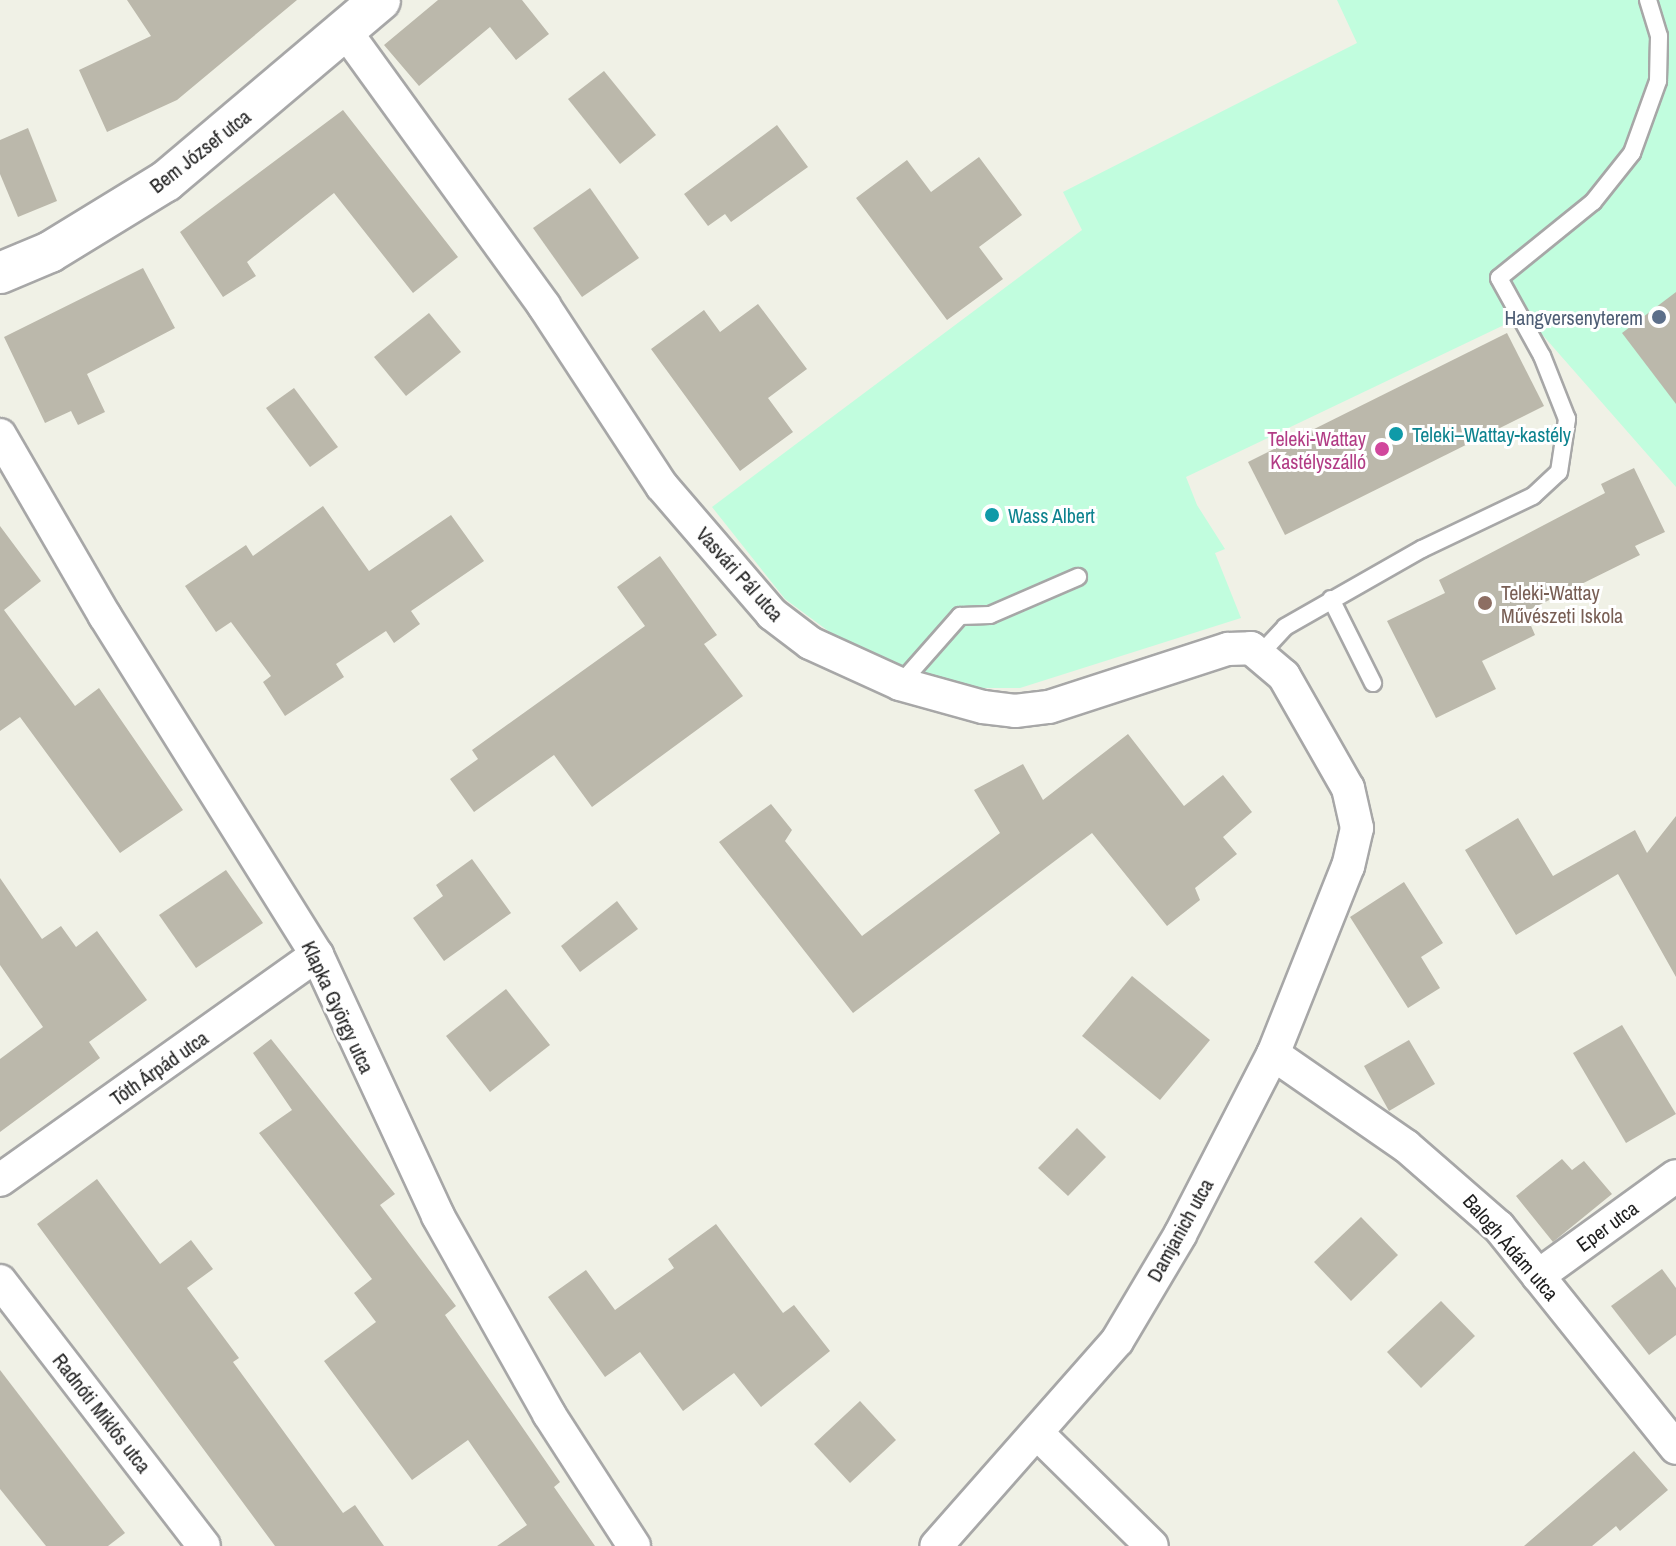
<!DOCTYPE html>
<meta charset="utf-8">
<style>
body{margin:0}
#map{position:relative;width:1676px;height:1546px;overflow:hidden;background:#f0f1e6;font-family:"Archivo Narrow",sans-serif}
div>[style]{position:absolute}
.park>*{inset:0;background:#c1fdde}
.building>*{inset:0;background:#bbb8ab}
.roads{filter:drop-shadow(2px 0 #a7a7a7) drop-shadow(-2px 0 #a7a7a7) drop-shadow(0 2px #a7a7a7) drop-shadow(0 -2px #a7a7a7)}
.service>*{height:16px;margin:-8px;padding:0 8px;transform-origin:8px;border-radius:8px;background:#fff}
.minor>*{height:32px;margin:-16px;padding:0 16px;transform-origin:16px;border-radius:16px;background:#fff}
.tertiary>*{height:40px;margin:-20px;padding:0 20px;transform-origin:20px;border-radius:20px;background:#fff}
.dots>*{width:22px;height:22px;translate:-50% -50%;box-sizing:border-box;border:4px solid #fff;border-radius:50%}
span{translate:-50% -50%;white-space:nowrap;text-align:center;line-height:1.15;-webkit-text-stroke:6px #fff;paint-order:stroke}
.street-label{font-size:20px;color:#202020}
.service-label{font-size:20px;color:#4e5e75}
.right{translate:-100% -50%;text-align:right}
.culture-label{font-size:20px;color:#0d838f}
.left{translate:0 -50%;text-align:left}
.hotel-label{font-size:20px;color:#b23c85}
.education-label{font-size:20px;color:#785e54}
</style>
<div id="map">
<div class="park">
<div style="clip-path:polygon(1337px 0,1676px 0,1676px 487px,1525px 315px,1186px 477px,1197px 505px,1225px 549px,1215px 553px,1241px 618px,1020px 688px,982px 688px,936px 682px,884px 660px,831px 633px,785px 599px,712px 507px,1082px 230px,1063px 192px,1357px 43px)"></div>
</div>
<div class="building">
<div style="clip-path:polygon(127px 0,297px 0,177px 100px,107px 132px,79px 70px,151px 36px)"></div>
<div style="clip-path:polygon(438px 0,522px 0,549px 34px,516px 60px,490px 27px,419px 86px,384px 45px)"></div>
<div style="clip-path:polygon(604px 71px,656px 135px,620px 164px,568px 99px)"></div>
<div style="clip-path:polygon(343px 110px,458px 257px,413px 293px,334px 193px,247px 262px,256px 276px,223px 297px,180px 232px)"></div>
<div style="clip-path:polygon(777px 125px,808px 167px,731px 222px,725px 214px,708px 226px,684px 194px)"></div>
<div style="clip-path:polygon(28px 128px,57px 201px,18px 217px,0 174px,0 140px)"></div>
<div style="clip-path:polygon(979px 157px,1022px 215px,979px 247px,1003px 279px,947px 320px,856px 198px,907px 160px,931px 192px)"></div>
<div style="clip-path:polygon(590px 188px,639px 258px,582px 297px,533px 228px)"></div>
<div style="clip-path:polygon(143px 268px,175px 328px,87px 374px,105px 412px,78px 425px,71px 411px,45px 423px,4px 337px)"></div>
<div style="clip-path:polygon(1676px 292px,1676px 404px,1622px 333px)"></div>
<div style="clip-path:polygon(758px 304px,807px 369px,768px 398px,793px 432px,740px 471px,651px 349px,704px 310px,720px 332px)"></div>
<div style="clip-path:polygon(429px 313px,461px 352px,406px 396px,374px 357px)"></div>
<div style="clip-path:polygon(1507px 333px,1544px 406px,1285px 535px,1248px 462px)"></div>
<div style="clip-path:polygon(294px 388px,338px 447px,310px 467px,266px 408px)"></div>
<div style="clip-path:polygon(1634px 468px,1665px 532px,1635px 546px,1640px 555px,1525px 612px,1535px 635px,1482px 661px,1496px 689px,1436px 718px,1387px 621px,1445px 593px,1439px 580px,1605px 493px,1601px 484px)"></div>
<div style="clip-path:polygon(323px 506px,369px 571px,451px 515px,484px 561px,411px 611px,420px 624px,394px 643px,386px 631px,336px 664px,344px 677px,285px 716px,263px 682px,271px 676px,231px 622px,216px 632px,185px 586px,246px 545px,253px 556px)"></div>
<div style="clip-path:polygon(0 526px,41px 581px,4px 610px,75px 706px,99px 688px,183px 810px,120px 853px,20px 717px,0 731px)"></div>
<div style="clip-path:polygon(660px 556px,717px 635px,704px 644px,743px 696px,592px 807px,554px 755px,474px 812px,450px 779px,478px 759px,472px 750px,645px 626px,617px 587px)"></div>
<div style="clip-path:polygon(1128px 734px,1184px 806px,1223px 775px,1252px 812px,1223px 837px,1237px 854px,1195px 888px,1200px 900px,1167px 926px,1092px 833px,853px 1013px,719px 842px,771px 804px,792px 830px,785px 841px,862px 936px,1000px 833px,974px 790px,1023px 764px,1043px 800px)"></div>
<div style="clip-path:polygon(1676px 816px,1676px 977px,1618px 874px,1516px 935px,1465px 850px,1518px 818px,1553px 876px,1635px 830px,1647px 853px)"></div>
<div style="clip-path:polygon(472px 859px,511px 913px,444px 961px,413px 918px,443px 896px,436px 885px)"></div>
<div style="clip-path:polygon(226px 870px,263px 923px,196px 968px,159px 915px)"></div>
<div style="clip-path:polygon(0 878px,42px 939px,61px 926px,76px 947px,97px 931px,147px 1000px,89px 1042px,100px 1058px,0 1132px,0 1059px,43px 1027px,0 965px)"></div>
<div style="clip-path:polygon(1404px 882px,1443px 943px,1421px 957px,1440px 988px,1408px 1008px,1350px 917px)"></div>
<div style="clip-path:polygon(617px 901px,638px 929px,580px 972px,561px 946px)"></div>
<div style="clip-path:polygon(1132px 976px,1210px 1040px,1160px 1100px,1082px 1036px)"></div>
<div style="clip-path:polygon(506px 989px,550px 1045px,490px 1092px,446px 1036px)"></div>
<div style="clip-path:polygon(1622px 1025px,1676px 1114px,1626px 1143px,1573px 1053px)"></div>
<div style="clip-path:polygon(271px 1039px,395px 1194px,380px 1205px,456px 1306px,445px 1315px,560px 1482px,554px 1487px,595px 1546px,497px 1546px,527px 1525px,468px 1440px,412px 1480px,324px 1361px,376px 1322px,354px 1293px,372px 1279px,259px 1133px,292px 1110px,253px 1053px)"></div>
<div style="clip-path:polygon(1409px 1040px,1435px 1084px,1389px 1111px,1364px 1066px)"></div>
<div style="clip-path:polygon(1077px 1128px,1106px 1157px,1068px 1196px,1038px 1168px)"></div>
<div style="clip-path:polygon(1562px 1159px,1572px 1170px,1584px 1161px,1612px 1194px,1553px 1242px,1516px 1196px)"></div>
<div style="clip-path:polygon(97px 1179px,160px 1264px,191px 1240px,213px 1269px,187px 1288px,239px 1358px,233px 1362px,343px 1513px,355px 1505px,384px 1546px,275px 1546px,37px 1224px)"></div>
<div style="clip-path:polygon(1361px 1217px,1398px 1255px,1351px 1301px,1314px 1262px)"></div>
<div style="clip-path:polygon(716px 1224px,783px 1313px,794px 1305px,830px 1351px,761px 1407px,734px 1373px,683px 1411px,640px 1352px,605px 1377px,548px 1297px,586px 1270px,615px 1310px,674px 1268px,668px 1259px)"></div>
<div style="clip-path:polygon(1662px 1269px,1676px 1288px,1676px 1335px,1649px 1355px,1611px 1306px)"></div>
<div style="clip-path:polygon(1441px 1301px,1475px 1336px,1421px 1388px,1387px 1352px)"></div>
<div style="clip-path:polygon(0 1370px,125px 1533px,108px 1546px,46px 1546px,0 1489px)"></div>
<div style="clip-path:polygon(860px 1401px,896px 1440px,850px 1483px,814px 1444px)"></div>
<div style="clip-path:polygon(1634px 1451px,1668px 1490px,1620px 1531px,1616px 1526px,1592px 1546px,1524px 1546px)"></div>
</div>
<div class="roads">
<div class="service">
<div style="left:1331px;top:599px;width:94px;rotate:63.4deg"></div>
<div style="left:1262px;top:652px;width:34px;rotate:-47deg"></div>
<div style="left:1285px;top:627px;width:158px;rotate:-29.7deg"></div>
<div style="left:1422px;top:549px;width:123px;rotate:-25.5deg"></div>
<div style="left:1533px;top:496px;width:35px;rotate:-43deg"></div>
<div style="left:1559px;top:472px;width:54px;rotate:-81.4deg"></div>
<div style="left:1567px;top:419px;width:68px;rotate:-111.6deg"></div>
<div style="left:1542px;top:356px;width:89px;rotate:-118.9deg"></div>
<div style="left:1499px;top:278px;width:121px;rotate:-39deg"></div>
<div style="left:1593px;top:202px;width:63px;rotate:-51.5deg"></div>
<div style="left:1632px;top:153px;width:77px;rotate:-70.1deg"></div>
<div style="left:1658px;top:81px;width:45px;rotate:-88.7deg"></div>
<div style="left:1659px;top:36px;width:38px;rotate:-107deg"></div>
<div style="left:900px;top:684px;width:91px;rotate:-48.6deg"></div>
<div style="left:960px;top:616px;width:30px;rotate:-2deg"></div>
<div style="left:990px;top:615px;width:96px;rotate:-23.4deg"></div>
</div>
<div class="minor">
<div style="left:346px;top:32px;width:338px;rotate:54.1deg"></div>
<div style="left:544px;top:306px;width:215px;rotate:56.8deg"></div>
<div style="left:662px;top:486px;width:169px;rotate:49.3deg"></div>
<div style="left:772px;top:614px;width:48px;rotate:37.3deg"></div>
<div style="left:810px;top:643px;width:99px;rotate:24.5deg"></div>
<div style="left:900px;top:684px;width:86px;rotate:15.5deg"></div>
<div style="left:983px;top:707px;width:32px;rotate:7deg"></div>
<div style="left:1015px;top:711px;width:34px;rotate:-7deg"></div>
<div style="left:1049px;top:707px;width:188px;rotate:-18deg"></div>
<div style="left:1228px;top:649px;width:23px;rotate:-2deg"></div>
<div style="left:1251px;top:648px;width:43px;rotate:40.3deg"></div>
<div style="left:1284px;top:676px;width:129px;rotate:60.3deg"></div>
<div style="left:1348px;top:788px;width:41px;rotate:77.3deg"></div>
<div style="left:1357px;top:828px;width:39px;rotate:103deg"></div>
<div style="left:1348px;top:866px;width:202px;rotate:111.7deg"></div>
<div style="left:1273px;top:1054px;width:203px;rotate:117.2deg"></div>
<div style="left:1180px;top:1235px;width:123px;rotate:120.7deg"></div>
<div style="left:1117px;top:1341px;width:273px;rotate:131.4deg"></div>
<div style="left:0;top:435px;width:209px;rotate:59.9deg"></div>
<div style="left:105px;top:616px;width:400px;rotate:58deg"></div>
<div style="left:317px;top:955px;width:288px;rotate:65.1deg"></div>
<div style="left:438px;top:1216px;width:227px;rotate:60.7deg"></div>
<div style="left:549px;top:1414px;width:157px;rotate:57.2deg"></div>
<div style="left:1273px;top:1054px;width:162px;rotate:34.7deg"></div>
<div style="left:1406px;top:1146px;width:123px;rotate:41.1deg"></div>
<div style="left:1499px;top:1227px;width:283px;rotate:51.3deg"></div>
<div style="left:0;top:1180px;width:389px;rotate:-35.4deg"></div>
<div style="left:1538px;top:1276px;width:170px;rotate:-35.9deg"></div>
<div style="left:0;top:1281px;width:334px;rotate:52.4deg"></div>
<div style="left:1039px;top:1435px;width:158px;rotate:44.5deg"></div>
</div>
<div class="tertiary">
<div style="left:0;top:273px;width:54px;rotate:-22.8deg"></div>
<div style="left:50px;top:252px;width:136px;rotate:-31.5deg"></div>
<div style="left:166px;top:181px;width:280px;rotate:-40.2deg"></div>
</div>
</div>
<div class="dots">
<div style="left:1659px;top:317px;background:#5c6f8a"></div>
<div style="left:1396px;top:434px;background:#0f9aa8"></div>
<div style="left:1382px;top:449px;background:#d1479c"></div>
<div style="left:992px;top:515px;background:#0f9aa8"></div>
<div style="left:1485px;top:603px;background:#8d6e63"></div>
</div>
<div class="street-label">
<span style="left:200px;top:151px;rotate:-38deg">Bem József utca</span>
<span style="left:740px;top:574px;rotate:48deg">Vasvári Pál utca</span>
<span style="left:338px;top:1007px;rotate:65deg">Klapka György utca</span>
<span style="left:159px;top:1068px;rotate:-35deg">Tóth Árpád utca</span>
<span style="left:1607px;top:1226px;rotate:-36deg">Eper utca</span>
<span style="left:1180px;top:1230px;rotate:-61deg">Damjanich utca</span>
<span style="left:1511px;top:1247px;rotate:49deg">Balogh Ádám utca</span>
<span style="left:102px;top:1413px;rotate:52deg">Radnóti Miklós utca</span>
</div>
<div class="service-label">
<span class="right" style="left:1643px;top:317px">Hangversenyterem</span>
</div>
<div class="culture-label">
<span class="left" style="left:1412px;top:434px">Teleki–Wattay-kastély</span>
<span class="left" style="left:1008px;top:515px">Wass Albert</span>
</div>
<div class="hotel-label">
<span class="right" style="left:1366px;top:450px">Teleki-Wattay<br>Kastélyszálló</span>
</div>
<div class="education-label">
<span class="left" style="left:1501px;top:604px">Teleki-Wattay<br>Művészeti Iskola</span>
</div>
</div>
